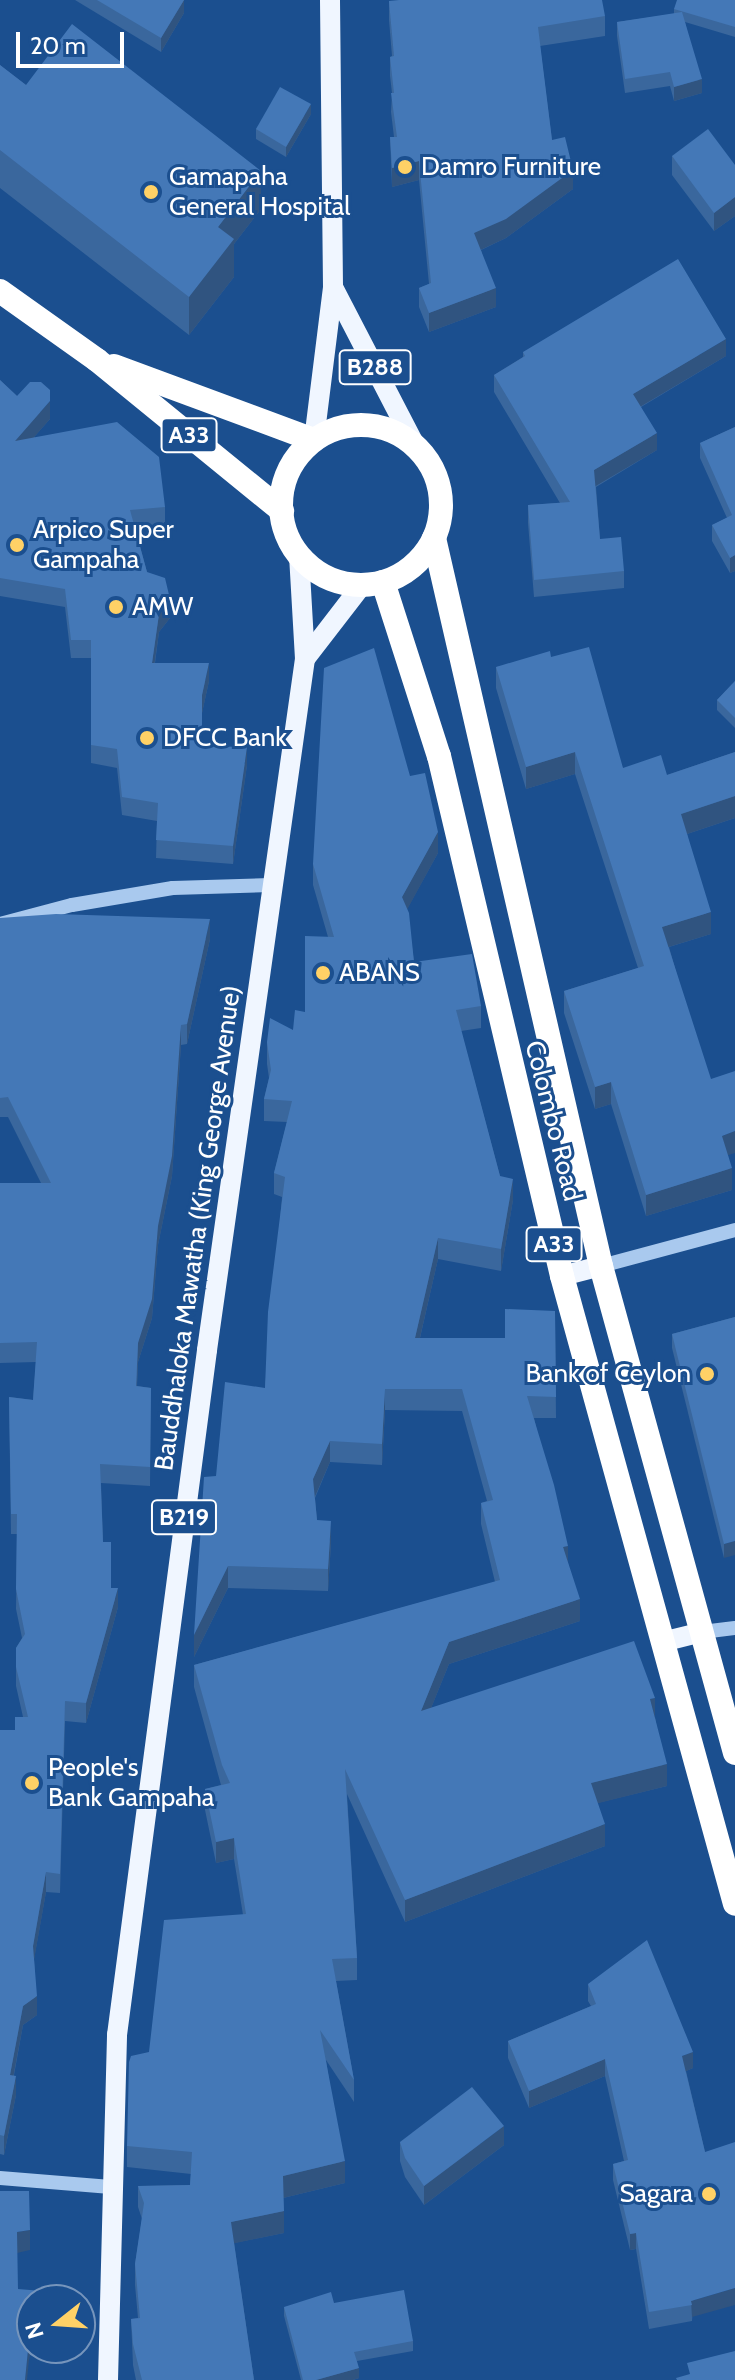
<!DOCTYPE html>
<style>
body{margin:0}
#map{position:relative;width:735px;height:2380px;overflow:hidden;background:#1b4f8f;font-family:Cabin,sans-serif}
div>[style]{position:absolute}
.minor>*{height:14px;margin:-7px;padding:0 7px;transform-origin:7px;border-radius:7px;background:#a9c9ee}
.major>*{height:20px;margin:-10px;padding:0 10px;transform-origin:10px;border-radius:10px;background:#f0f6ff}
.highway>*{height:24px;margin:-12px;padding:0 12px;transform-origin:12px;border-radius:12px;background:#fff}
.highway>.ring{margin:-12px;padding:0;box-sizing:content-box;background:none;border:24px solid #fff;border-radius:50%}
.wall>*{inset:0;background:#3a679d}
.shaded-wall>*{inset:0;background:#305480}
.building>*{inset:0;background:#4478b7}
.dots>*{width:22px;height:22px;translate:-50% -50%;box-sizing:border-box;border:4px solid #1b4f8f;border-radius:50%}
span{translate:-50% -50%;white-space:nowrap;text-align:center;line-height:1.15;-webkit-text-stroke:6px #1b4f8f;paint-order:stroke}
.shield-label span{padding:2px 6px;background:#1b4f8f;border:2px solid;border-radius:6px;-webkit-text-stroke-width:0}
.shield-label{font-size:24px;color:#fff;font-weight:700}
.poi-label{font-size:26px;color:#fff}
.left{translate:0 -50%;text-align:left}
.right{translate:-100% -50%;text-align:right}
.street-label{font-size:26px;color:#fff}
.north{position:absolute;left:16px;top:2284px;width:80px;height:80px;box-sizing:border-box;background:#1b4f8f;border:2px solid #7695bc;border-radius:50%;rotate:253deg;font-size:22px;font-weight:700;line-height:32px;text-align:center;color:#fff}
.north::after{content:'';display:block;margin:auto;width:28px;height:36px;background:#ffd166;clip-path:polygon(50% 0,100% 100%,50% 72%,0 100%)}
.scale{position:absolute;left:16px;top:32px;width:108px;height:36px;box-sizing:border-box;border:4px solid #fff;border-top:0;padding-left:10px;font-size:24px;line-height:28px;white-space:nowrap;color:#fff;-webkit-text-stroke:6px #1b4f8f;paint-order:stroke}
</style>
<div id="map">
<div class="minor">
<div style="left:0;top:924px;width:74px;rotate:-14.8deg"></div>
<div style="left:72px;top:905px;width:102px;rotate:-9.6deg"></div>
<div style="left:173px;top:888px;width:98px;rotate:-1.8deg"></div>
<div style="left:601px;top:1266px;width:139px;rotate:-15deg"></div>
<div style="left:702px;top:1632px;width:33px;rotate:-7deg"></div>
<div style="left:0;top:2178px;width:111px;rotate:4.6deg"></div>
</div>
<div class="major">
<div style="left:333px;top:287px;width:180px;rotate:62.6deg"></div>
<div style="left:314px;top:440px;width:154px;rotate:-82.9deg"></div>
<div style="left:333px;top:287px;width:287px;rotate:-90.6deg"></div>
<div style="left:305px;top:659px;width:93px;rotate:-52.4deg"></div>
<div style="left:562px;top:1276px;width:40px;rotate:-14.4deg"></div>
<div style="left:662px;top:1642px;width:41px;rotate:-14deg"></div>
<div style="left:108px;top:2380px;width:345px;rotate:-88.5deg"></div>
<div style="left:117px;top:2035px;width:691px;rotate:-82.51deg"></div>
<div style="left:207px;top:1350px;width:698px;rotate:-81.93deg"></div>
<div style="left:305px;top:659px;width:105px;rotate:-93.3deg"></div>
</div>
<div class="highway">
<div style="left:0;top:291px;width:119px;rotate:35.4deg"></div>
<div style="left:97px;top:360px;width:239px;rotate:39.2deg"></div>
<div style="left:114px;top:366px;width:213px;rotate:20.3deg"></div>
<div class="ring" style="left:281px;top:425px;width:136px;height:136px"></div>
<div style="left:434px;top:538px;width:747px;rotate:77.08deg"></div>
<div style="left:601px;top:1266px;width:505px;rotate:74.62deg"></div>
<div style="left:383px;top:582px;width:183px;rotate:72.2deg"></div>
<div style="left:439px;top:756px;width:534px;rotate:76.69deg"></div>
<div style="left:562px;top:1276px;width:651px;rotate:74.6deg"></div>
</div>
<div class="wall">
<div style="clip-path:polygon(75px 0,184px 0,184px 13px,161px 52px)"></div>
<div style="clip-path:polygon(735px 0,735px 37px,685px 22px,702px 93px,674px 101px,670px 86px,625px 93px,617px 36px,617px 22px,674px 14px,674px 9px)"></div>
<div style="clip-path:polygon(389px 1px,605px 16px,605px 36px,540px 46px,552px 140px,573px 189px,506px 238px,481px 250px,496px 307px,429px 332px,419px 307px,419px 288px,429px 284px,419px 180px,392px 187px,390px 137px,394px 137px,391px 112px,392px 93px,390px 76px,390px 57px,392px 56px,389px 20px)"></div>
<div style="clip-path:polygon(0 65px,26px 85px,261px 209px,234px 244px,234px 277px,189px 335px,0 188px)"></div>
<div style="clip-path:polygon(311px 114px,286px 157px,256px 139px,256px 129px)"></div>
<div style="clip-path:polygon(672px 156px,735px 165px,735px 216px,714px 231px,672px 175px)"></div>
<div style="clip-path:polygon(523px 352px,726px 356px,641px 407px,657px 450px,596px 487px,600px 539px,624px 571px,624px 588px,534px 597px,528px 523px,528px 505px,560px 503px,494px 392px,494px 375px,523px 357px)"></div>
<div style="clip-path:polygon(0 380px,17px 396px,50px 419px,34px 437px,165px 507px,165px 525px,135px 528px,147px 572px,170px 618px,159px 632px,155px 663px,209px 681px,202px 713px,202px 746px,247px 765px,233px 864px,156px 858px,157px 821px,122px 815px,117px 768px,91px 763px,91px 658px,71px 658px,65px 607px,0 596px)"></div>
<div style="clip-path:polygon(735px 427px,735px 571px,730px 573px,712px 541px,712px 525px,727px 518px,700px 458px,700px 443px)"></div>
<div style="clip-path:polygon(551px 657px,623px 768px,667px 775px,735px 752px,735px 818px,687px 834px,711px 934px,669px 947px,728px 1155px,732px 1190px,646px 1216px,611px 1104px,595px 1109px,564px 1013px,564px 991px,638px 968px,575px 774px,526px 789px,496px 688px,496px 667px)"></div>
<div style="clip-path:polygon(735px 681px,735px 728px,717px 710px,717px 700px)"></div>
<div style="clip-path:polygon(410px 776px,438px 853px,407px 909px,414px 962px,481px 1006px,481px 1028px,461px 1031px,500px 1176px,513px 1200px,501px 1271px,438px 1259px,420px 1338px,505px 1338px,555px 1311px,556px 1418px,534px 1418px,568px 1563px,580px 1621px,449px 1664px,431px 1708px,655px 1717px,667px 1786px,597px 1803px,605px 1846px,405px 1922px,347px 1794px,357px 1958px,357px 1980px,336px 1981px,354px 2080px,354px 2102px,326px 2060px,345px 2183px,283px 2198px,284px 2233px,234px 2243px,254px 2380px,136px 2380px,133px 2365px,131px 2319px,138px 2318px,135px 2285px,135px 2264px,142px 2219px,138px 2207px,138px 2186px,190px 2185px,191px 2174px,127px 2167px,127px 2146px,149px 2052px,243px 1915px,234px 1859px,216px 1863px,205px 1810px,205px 1789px,221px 1785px,194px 1687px,194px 1665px,495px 1582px,481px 1524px,481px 1503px,487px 1501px,462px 1411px,385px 1410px,382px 1465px,330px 1462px,315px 1498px,317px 1520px,331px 1543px,328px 1591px,228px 1588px,194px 1657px,216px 1476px,265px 1388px,282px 1197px,274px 1194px,274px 1173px,287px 1122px,264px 1121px,264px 1099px,269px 1078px,267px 1064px,267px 1042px,293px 1030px,305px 1012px,328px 937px,313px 885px,313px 864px)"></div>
<div style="clip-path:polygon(0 918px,210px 939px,187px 1044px,181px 1045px,172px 1176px,158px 1245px,152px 1318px,138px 1362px,137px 1386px,151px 1388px,150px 1486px,101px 1483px,103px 1542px,111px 1588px,118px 1607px,86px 1723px,65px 1721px,60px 1893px,46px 1892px,34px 1959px,37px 2015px,23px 2025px,14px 2075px,16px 2095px,4px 2155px,0 2154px,0 1730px,15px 1730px,23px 1717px,16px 1686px,16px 1648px,22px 1638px,16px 1609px,17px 1534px,11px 1534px,9px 1397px,33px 1400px,36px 1362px,0 1363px,0 1183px,41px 1183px,8px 1117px,0 1117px)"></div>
<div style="clip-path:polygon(735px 1317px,724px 1558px,672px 1348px,672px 1334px)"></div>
<div style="clip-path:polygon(588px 1984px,693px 2068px,686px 2071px,705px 2152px,692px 2321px,649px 2329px,636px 2249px,630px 2250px,613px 2180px,613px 2164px,624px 2161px,605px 2076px,529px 2108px,508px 2058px,508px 2041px,591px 2006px,588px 2001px)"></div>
<div style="clip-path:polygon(400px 2142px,504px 2145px,424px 2205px,405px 2177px,400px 2161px)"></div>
<div style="clip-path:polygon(334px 2303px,413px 2341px,413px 2351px,357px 2361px,359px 2378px,353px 2380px,301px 2380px,284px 2316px,284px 2307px)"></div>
</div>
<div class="shaded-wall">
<div style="clip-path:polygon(184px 0,184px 13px,161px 52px,161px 38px)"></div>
<div style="clip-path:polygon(702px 79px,702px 93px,674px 101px,674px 87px)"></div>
<div style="clip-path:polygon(311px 104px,311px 114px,286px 157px,286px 147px)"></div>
<div style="clip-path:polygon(419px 161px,419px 180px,392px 187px,392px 168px)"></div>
<div style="clip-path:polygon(573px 170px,573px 189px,506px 238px,474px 253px,474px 233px)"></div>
<div style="clip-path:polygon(261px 171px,261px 209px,234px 244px,234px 277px,189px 335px,189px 297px,218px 227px)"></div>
<div style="clip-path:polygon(735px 197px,735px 216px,714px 231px,714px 213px)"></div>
<div style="clip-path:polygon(496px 288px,496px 307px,429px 332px,429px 313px)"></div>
<div style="clip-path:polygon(726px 339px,726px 356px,633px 411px,633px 394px)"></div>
<div style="clip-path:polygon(50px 401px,50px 419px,15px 459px,15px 441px)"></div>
<div style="clip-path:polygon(657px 433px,657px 450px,594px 487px,594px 470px)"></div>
<div style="clip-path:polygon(735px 555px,735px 571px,730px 573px,730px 558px)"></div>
<div style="clip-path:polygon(170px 599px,170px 618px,159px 632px,152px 681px,152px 663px,159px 614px)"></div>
<div style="clip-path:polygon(209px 663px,209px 681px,202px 713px,202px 695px)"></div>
<div style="clip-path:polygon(247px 747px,247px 765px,233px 864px,233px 846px)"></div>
<div style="clip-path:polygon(575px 752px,575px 774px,526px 789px,526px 767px)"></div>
<div style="clip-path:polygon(735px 796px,735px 818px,681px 836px,681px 814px)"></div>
<div style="clip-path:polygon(438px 832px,438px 853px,402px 919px,402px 897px)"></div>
<div style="clip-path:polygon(711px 912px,711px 934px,662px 949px,662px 927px)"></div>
<div style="clip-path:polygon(210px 919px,210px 939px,187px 1044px,187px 1024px)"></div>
<div style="clip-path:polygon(181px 1025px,181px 1045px,172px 1176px,158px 1245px,152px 1318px,138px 1362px,136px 1405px,138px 1343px)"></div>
<div style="clip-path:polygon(611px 1082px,611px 1104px,595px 1109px,595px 1087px)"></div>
<div style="clip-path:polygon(735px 1131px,735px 1153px,722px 1157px,722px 1136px)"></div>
<div style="clip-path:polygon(732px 1168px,732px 1190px,646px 1216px,646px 1195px)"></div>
<div style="clip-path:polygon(513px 1179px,513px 1200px,501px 1271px,501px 1249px)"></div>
<div style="clip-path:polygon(438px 1238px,438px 1259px,415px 1359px,415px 1338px)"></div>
<div style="clip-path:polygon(385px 1389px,385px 1410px,382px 1465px,382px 1444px)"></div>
<div style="clip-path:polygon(330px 1441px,330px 1462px,313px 1501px,313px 1479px)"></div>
<div style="clip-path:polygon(331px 1521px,331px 1543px,328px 1591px,328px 1569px)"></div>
<div style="clip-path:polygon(735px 1541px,735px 1555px,724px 1558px,724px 1544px)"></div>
<div style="clip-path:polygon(568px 1546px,568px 1568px,563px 1547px)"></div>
<div style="clip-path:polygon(228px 1566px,228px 1588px,194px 1657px,194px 1635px)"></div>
<div style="clip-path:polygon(118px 1588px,118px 1607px,86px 1723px,86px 1703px)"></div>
<div style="clip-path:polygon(580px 1599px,580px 1621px,449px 1664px,421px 1733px,421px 1711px,449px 1642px)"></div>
<div style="clip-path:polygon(655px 1698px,655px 1719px,650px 1699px)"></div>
<div style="clip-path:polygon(667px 1764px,667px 1786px,591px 1805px,591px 1783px)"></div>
<div style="clip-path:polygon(605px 1824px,605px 1846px,405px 1922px,405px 1900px)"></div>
<div style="clip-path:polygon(234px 1838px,234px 1859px,216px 1863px,216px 1842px)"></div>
<div style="clip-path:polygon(46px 1872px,46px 1892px,33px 1966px,33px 1946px)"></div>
<div style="clip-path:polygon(37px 1996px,37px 2015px,23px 2025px,10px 2094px,10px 2075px,23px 2006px)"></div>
<div style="clip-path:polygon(693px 2052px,693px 2068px,682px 2073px,682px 2056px)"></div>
<div style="clip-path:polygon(605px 2059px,605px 2076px,529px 2108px,529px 2091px)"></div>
<div style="clip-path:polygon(16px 2076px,16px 2095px,4px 2155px,4px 2136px)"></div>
<div style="clip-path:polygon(504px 2126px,504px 2145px,424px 2205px,424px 2186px)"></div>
<div style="clip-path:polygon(345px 2161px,345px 2183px,283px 2198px,283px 2176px)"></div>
<div style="clip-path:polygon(284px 2211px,284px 2233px,231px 2244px,231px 2222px)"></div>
<div style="clip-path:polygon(30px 2230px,30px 2250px,17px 2253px,17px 2232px)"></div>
<div style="clip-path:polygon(636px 2233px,636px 2249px,630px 2250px,630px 2234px)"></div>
<div style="clip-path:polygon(735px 2288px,735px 2305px,692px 2317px,691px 2301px)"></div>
<div style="clip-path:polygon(32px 2328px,32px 2348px,29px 2360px,27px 2380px,25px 2380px,29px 2340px)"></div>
<div style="clip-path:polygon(359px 2368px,359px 2378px,353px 2380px,316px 2380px)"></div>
</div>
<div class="building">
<div style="clip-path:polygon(97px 0,184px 0,161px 38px)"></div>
<div style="clip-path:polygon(399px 0,602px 0,605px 16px,538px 27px,552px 140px,565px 137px,573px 170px,506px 219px,474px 233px,496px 288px,429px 313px,419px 288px,431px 283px,419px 161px,392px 168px,390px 137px,397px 137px,391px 93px,394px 93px,390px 57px,394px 56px,389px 1px)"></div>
<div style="clip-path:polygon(677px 0,735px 0,735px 27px,674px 9px)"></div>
<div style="clip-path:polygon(682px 12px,702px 79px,674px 87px,670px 72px,625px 79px,617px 22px)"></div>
<div style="clip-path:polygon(72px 24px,261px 171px,218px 227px,234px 239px,189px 297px,0 150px,0 65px,26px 85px)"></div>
<div style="clip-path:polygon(280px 87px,311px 104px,286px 147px,256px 129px)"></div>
<div style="clip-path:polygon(708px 129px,735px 165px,735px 197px,714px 213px,672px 156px)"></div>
<div style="clip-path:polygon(678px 259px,726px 339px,633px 394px,657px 433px,594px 470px,600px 539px,621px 537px,624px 571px,534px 580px,528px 505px,570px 502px,494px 375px,525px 356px,523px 352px)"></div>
<div style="clip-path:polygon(0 380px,17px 396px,30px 382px,41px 382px,50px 390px,50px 401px,15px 441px,117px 422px,159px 457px,165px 507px,130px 510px,147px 572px,165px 578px,170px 599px,159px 614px,152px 663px,209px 663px,202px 695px,202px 746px,247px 747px,233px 846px,156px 840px,158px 803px,122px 797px,117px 749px,91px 745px,91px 640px,71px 640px,65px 589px,0 578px)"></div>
<div style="clip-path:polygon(735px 427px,735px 555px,730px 558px,712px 525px,732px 515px,700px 443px)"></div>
<div style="clip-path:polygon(589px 647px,623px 768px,661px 755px,667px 775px,735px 752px,735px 796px,681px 814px,711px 912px,662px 927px,711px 1079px,735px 1071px,735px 1131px,722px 1136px,732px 1168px,646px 1195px,611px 1082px,595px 1087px,564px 991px,644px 966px,575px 752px,526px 767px,496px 667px,550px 651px,551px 657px)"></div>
<div style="clip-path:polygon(374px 648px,410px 776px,425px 773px,438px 832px,402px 897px,409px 913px,414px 962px,472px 954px,481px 1006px,456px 1010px,500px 1176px,513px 1179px,501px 1249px,438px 1238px,415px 1338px,505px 1338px,505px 1309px,555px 1311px,556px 1397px,527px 1396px,554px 1485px,568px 1546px,563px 1547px,580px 1599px,449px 1642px,421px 1711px,634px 1641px,655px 1698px,650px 1699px,667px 1764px,591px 1783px,605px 1824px,405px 1900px,345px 1769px,357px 1958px,332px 1959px,354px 2080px,320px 2030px,345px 2161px,283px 2176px,284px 2211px,231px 2222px,254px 2380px,142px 2380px,133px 2344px,131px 2319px,140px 2318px,135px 2264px,144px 2203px,138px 2186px,190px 2185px,192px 2152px,127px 2146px,129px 2062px,131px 2056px,149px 2052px,164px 1920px,246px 1914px,234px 1838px,216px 1842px,205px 1789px,230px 1783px,222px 1765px,194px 1665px,500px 1580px,481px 1503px,493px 1500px,462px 1389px,385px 1389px,382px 1444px,330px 1441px,313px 1479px,317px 1520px,331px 1521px,328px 1569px,228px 1566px,194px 1635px,204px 1477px,216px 1476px,225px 1382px,265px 1388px,268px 1312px,285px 1177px,274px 1173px,292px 1101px,264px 1099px,271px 1070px,267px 1042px,270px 1018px,293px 1030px,295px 1010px,305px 1012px,305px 936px,334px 937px,313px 864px,324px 668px)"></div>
<div style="clip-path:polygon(735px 681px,735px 718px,717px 700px)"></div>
<div style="clip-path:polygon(56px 914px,210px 919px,187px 1024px,181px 1025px,172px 1156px,158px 1226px,152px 1299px,138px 1343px,136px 1386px,151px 1388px,150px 1467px,100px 1464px,103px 1542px,111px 1542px,111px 1588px,118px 1588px,86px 1703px,65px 1701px,60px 1874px,46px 1872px,33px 1946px,37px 1996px,23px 2006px,10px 2075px,16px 2076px,4px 2136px,0 2135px,0 1730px,15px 1730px,15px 1717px,28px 1717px,16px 1667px,16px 1648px,25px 1634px,16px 1589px,17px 1514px,11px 1514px,9px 1397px,33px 1400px,37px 1342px,0 1343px,0 1183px,51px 1183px,8px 1097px,0 1098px,0 918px)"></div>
<div style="clip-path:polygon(735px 1317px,735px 1541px,724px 1544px,672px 1334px)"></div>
<div style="clip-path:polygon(647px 1940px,693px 2052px,682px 2056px,705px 2152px,735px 2142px,735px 2288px,691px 2301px,692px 2305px,649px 2312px,636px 2233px,630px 2234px,613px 2164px,628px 2160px,605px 2059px,529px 2091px,508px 2041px,596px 2004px,588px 1984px)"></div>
<div style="clip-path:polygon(472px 2087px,504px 2126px,424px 2186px,405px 2158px,400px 2142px)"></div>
<div style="clip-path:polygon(0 2191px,29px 2191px,30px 2230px,17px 2232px,18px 2289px,42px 2291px,39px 2300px,32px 2300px,32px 2328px,29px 2340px,25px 2380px,0 2380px)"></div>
<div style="clip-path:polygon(404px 2290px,413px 2341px,354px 2352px,359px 2368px,316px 2380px,303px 2380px,284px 2307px,331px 2292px,334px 2303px)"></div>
<div style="clip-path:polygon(735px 2351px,735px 2380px,677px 2380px,676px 2378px,690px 2374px,687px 2363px)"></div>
</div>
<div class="dots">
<div style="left:405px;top:167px;background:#ffd166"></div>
<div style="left:151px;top:192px;background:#ffd166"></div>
<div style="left:17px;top:545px;background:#ffd166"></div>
<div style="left:116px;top:607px;background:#ffd166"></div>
<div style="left:147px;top:738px;background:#ffd166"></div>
<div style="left:323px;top:973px;background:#ffd166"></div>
<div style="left:707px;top:1374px;background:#ffd166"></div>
<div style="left:32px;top:1783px;background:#ffd166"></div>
<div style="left:709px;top:2194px;background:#ffd166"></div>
</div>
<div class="shield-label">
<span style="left:375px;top:367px">B288</span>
<span style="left:189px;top:435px">A33</span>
<span style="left:554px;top:1244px">A33</span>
<span style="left:184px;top:1517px">B219</span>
</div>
<div class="poi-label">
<span class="left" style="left:421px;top:167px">Damro Furniture</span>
<span class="left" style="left:169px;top:192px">Gamapaha<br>General Hospital</span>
<span class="left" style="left:33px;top:545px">Arpico Super<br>Gampaha</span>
<span class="left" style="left:132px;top:607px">AMW</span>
<span class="left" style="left:163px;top:738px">DFCC Bank</span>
<span class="left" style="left:339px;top:973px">ABANS</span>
<span class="right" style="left:691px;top:1374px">Bank of Ceylon</span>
<span class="left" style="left:48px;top:1783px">People's<br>Bank Gampaha</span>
<span class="right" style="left:693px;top:2194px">Sagara</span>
</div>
<div class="street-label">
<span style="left:553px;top:1121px;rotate:76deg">Colombo Road</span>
<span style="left:198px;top:1228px;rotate:-82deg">Bauddhaloka Mawatha (King George Avenue)</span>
</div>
<div class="north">N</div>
<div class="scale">20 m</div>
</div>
